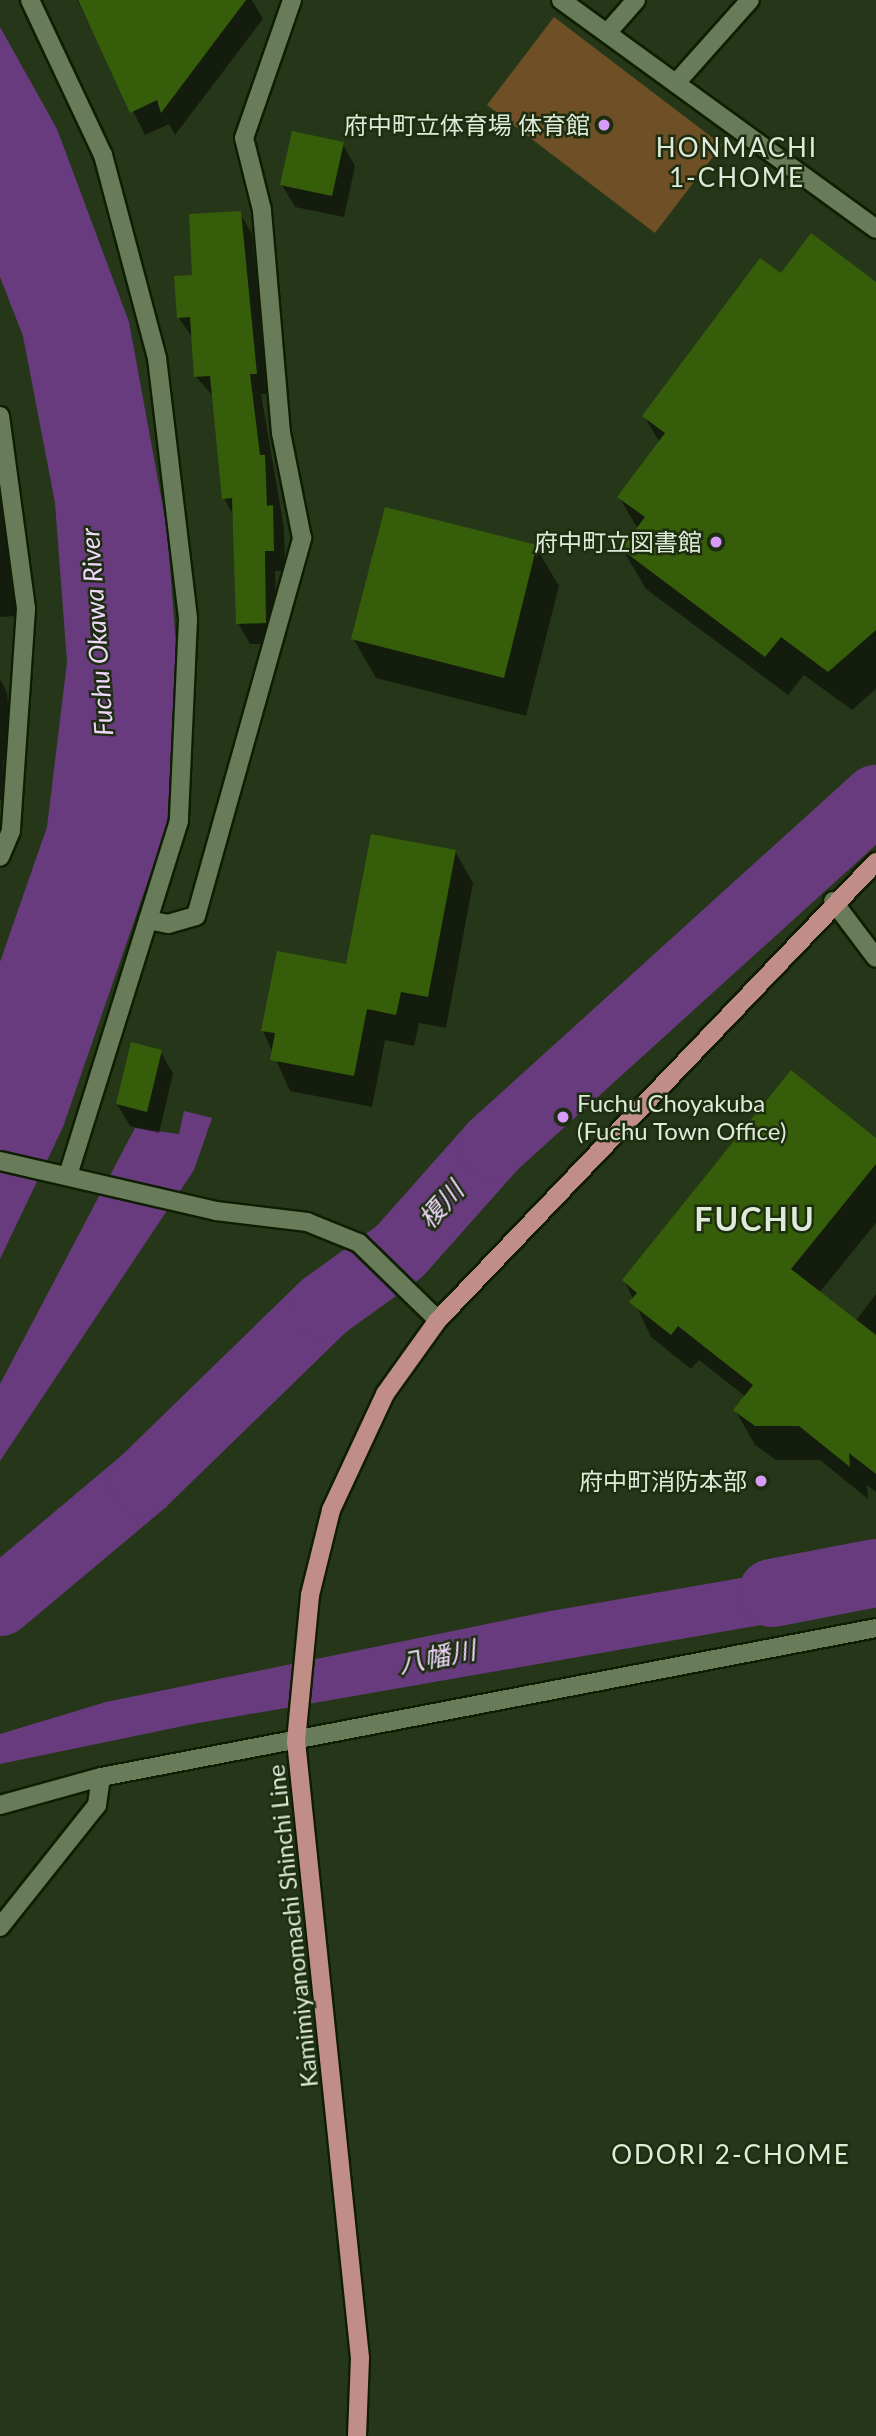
<!DOCTYPE html>
<meta charset="utf-8">
<style>
body{margin:0}
#map{position:relative;width:876px;height:2436px;overflow:hidden;background:#263719;font-family:Lato,"Noto Sans JP",sans-serif}
div>[style]{position:absolute}
.green>*{inset:0;background:#6f5026}
.water>*{inset:0;background:#673b7e}
.shadow>*{inset:0;background:#0007}
.river>*{height:68px;margin:-34px;padding:0 34px;transform-origin:34px;border-radius:34px;background:#673b7e}
.building>*{inset:0;background:#365e0a}
.roads{filter:drop-shadow(2px 0 #0f1e02) drop-shadow(-2px 0 #0f1e02) drop-shadow(0 2px #0f1e02) drop-shadow(0 -2px #0f1e02)}
.minor>*{height:18px;margin:-9px;padding:0 9px;transform-origin:9px;border-radius:9px;background:#687c5a}
.major>*{height:18px;margin:-9px;padding:0 9px;transform-origin:9px;border-radius:9px;background:#c18e87}
.dots>*{width:19px;height:19px;translate:-50% -50%;box-sizing:border-box;border:4px solid #1d2d0f;border-radius:50%}
span{translate:-50% -50%;white-space:nowrap;text-align:center;line-height:1.15;-webkit-text-stroke:5px #1d2d0f;paint-order:stroke}
.poi-label{font-size:24px;color:#dfead8}
.right{translate:-100% -50%;text-align:right}
.left{translate:0 -50%;text-align:left}
.street-label{font-size:24px;color:#dfead8}
.neighbourhood-label{font-size:26px;color:#dfead8;letter-spacing:2px}
.water-label{font-size:26px;color:#efd7fe;font-style:italic}
.district-label{font-size:32px;color:#dfead8;font-weight:700;letter-spacing:2px}
</style>
<div id="map">
<div class="green">
<div style="clip-path:polygon(554px 17px,722px 145px,655px 233px,487px 105px)"></div>
</div>
<div class="water">
<div style="clip-path:polygon(0 27px,57px 129px,129px 322px,167px 529px,177px 658px,167px 826px,63px 1127px,0 1259px,0 962px,47px 827px,67px 662px,55px 503px,23px 336px,0 277px)"></div>
<div style="clip-path:polygon(184px 1111px,212px 1118px,194px 1170px,0 1461px,0 1384px,135px 1128px,179px 1134px)"></div>
<div style="clip-path:polygon(87px 1516px,111px 1533px,0 1622px,0 1589px)"></div>
<div style="clip-path:polygon(862px 1557px,871px 1606px,193px 1724px,0 1764px,0 1734px,106px 1702px,545px 1612px)"></div>
</div>
<div class="shadow">
<div style="clip-path:polygon(77px 0,252px 0,263px 19px,175px 135px,169px 124px,145px 135px)"></div>
<div style="clip-path:polygon(342px 143px,355px 166px,344px 217px,295px 207px,282px 185px)"></div>
<div style="clip-path:polygon(240px 213px,252px 234px,268px 394px,261px 394px,284px 528px,285px 571px,275px 571px,277px 644px,250px 644px,238px 623px,234px 517px,224px 498px,214px 397px,196px 377px,193px 338px,178px 317px,194px 276px)"></div>
<div style="clip-path:polygon(781px 275px,876px 284px,876px 689px,852px 710px,804px 675px,788px 695px,646px 589px,623px 550px,638px 529px,619px 497px,660px 443px,644px 416px)"></div>
<div style="clip-path:polygon(0 462px,16px 616px,0 617px)"></div>
<div style="clip-path:polygon(536px 547px,559px 586px,526px 716px,376px 678px,353px 638px)"></div>
<div style="clip-path:polygon(0 679px,7px 692px,13px 760px,3px 761px,6px 800px,0 800px)"></div>
<div style="clip-path:polygon(455px 851px,473px 883px,446px 1028px,419px 1023px,414px 1046px,385px 1040px,372px 1107px,290px 1091px,263px 1031px,348px 966px)"></div>
<div style="clip-path:polygon(161px 1052px,173px 1074px,159px 1133px,130px 1126px,117px 1104px)"></div>
<div style="clip-path:polygon(876px 1140px,876px 1223px,819px 1293px,855px 1322px,876px 1294px,876px 1492px,867px 1485px,868px 1499px,820px 1460px,776px 1460px,755px 1445px,735px 1410px,746px 1397px,699px 1360px,691px 1369px,651px 1337px,624px 1280px)"></div>
</div>
<div class="river">
<div style="left:772px;top:1593px;width:106px;rotate:-10.9deg"></div>
<div style="left:0;top:1602px;width:188px;rotate:-40deg"></div>
<div style="left:144px;top:1481px;width:251px;rotate:-44.2deg"></div>
<div style="left:324px;top:1306px;width:92px;rotate:-35.8deg"></div>
<div style="left:399px;top:1252px;width:142px;rotate:-48.4deg"></div>
<div style="left:493px;top:1146px;width:517px;rotate:-42.18deg"></div>
</div>
<div class="building">
<div style="clip-path:polygon(78px 0,246px 0,161px 113px,157px 100px,130px 113px)"></div>
<div style="clip-path:polygon(292px 131px,344px 142px,332px 196px,280px 185px)"></div>
<div style="clip-path:polygon(241px 211px,257px 374px,250px 374px,260px 455px,265px 455px,267px 506px,273px 505px,274px 551px,265px 551px,266px 623px,236px 624px,232px 498px,222px 499px,210px 376px,194px 377px,190px 317px,177px 318px,174px 276px,192px 275px,189px 214px)"></div>
<div style="clip-path:polygon(811px 233px,876px 282px,876px 630px,828px 672px,781px 637px,765px 657px,621px 549px,645px 517px,617px 497px,665px 433px,642px 416px,760px 258px,781px 273px)"></div>
<div style="clip-path:polygon(385px 507px,537px 545px,504px 678px,351px 639px)"></div>
<div style="clip-path:polygon(371px 834px,456px 850px,428px 997px,401px 992px,396px 1015px,367px 1009px,354px 1076px,270px 1060px,275px 1033px,261px 1031px,277px 951px,346px 964px)"></div>
<div style="clip-path:polygon(131px 1042px,162px 1050px,147px 1112px,116px 1104px)"></div>
<div style="clip-path:polygon(791px 1070px,876px 1138px,876px 1164px,791px 1269px,876px 1335px,876px 1474px,849px 1453px,850px 1467px,799px 1426px,755px 1426px,733px 1410px,753px 1385px,678px 1326px,671px 1335px,629px 1302px,637px 1293px,622px 1280px)"></div>
</div>
<div class="roads">
<div class="minor">
<div style="left:30px;top:0;width:171px;rotate:64.8deg"></div>
<div style="left:103px;top:155px;width:210px;rotate:75.1deg"></div>
<div style="left:157px;top:358px;width:263px;rotate:83.2deg"></div>
<div style="left:188px;top:619px;width:202px;rotate:92.6deg"></div>
<div style="left:179px;top:821px;width:372px;rotate:107.4deg"></div>
<div style="left:561px;top:0;width:389px;rotate:36deg"></div>
<div style="left:607px;top:33px;width:44px;rotate:-48.7deg"></div>
<div style="left:676px;top:83px;width:111px;rotate:-48.3deg"></div>
<div style="left:0;top:416px;width:195px;rotate:82.3deg"></div>
<div style="left:26px;top:609px;width:223px;rotate:93.9deg"></div>
<div style="left:11px;top:831px;width:28px;rotate:113deg"></div>
<div style="left:833px;top:901px;width:71px;rotate:53deg"></div>
<div style="left:148px;top:920px;width:20px;rotate:11deg"></div>
<div style="left:168px;top:924px;width:29px;rotate:-16deg"></div>
<div style="left:196px;top:916px;width:393px;rotate:-74.3deg"></div>
<div style="left:302px;top:538px;width:107px;rotate:-101.3deg"></div>
<div style="left:281px;top:433px;width:224px;rotate:-94.9deg"></div>
<div style="left:262px;top:210px;width:74px;rotate:-104deg"></div>
<div style="left:244px;top:138px;width:146px;rotate:-70.8deg"></div>
<div style="left:0;top:1161px;width:222px;rotate:13deg"></div>
<div style="left:216px;top:1211px;width:92px;rotate:6.9deg"></div>
<div style="left:307px;top:1222px;width:56px;rotate:22deg"></div>
<div style="left:359px;top:1243px;width:110px;rotate:44.3deg"></div>
<div style="left:0;top:1805px;width:105px;rotate:-15.5deg"></div>
<div style="left:101px;top:1777px;width:789px;rotate:-10.88deg"></div>
<div style="left:0;top:1927px;width:156px;rotate:-51.5deg"></div>
<div style="left:97px;top:1805px;width:28px;rotate:-82deg"></div>
</div>
<div class="major">
<div style="left:357px;top:2436px;width:78px;rotate:-87.8deg"></div>
<div style="left:360px;top:2358px;width:620px;rotate:-95.92deg"></div>
<div style="left:296px;top:1741px;width:147px;rotate:-84.5deg"></div>
<div style="left:310px;top:1595px;width:88px;rotate:-76.1deg"></div>
<div style="left:331px;top:1510px;width:128px;rotate:-65deg"></div>
<div style="left:385px;top:1394px;width:91px;rotate:-54.4deg"></div>
<div style="left:438px;top:1320px;width:634px;rotate:-46.28deg"></div>
</div>
</div>
<div class="dots">
<div style="left:604px;top:125px;background:#d79bf9"></div>
<div style="left:716px;top:542px;background:#d79bf9"></div>
<div style="left:563px;top:1117px;background:#d79bf9"></div>
<div style="left:761px;top:1481px;background:#d79bf9"></div>
</div>
<div class="poi-label">
<span class="right" style="left:590px;top:125px">府中町立体育場 体育館</span>
<span class="right" style="left:702px;top:542px">府中町立図書館</span>
<span class="left" style="left:577px;top:1117px">Fuchu Choyakuba<br>(Fuchu Town Office)</span>
<span class="right" style="left:747px;top:1481px">府中町消防本部</span>
</div>
<div class="street-label">
<span style="left:292px;top:1926px;rotate:-96deg">Kamimiyanomachi Shinchi Line</span>
</div>
<div class="neighbourhood-label">
<span style="left:737px;top:163px">HONMACHI<br>1-CHOME</span>
<span style="left:731px;top:2155px">ODORI 2-CHOME</span>
</div>
<div class="water-label">
<span style="left:97px;top:632px;rotate:-94deg">Fuchu Okawa River</span>
<span style="left:441px;top:1205px;rotate:-48deg">榎川</span>
<span style="left:437px;top:1657px;rotate:-11deg">八幡川</span>
</div>
<div class="district-label">
<span style="left:755px;top:1219px">FUCHU</span>
</div>
</div>
